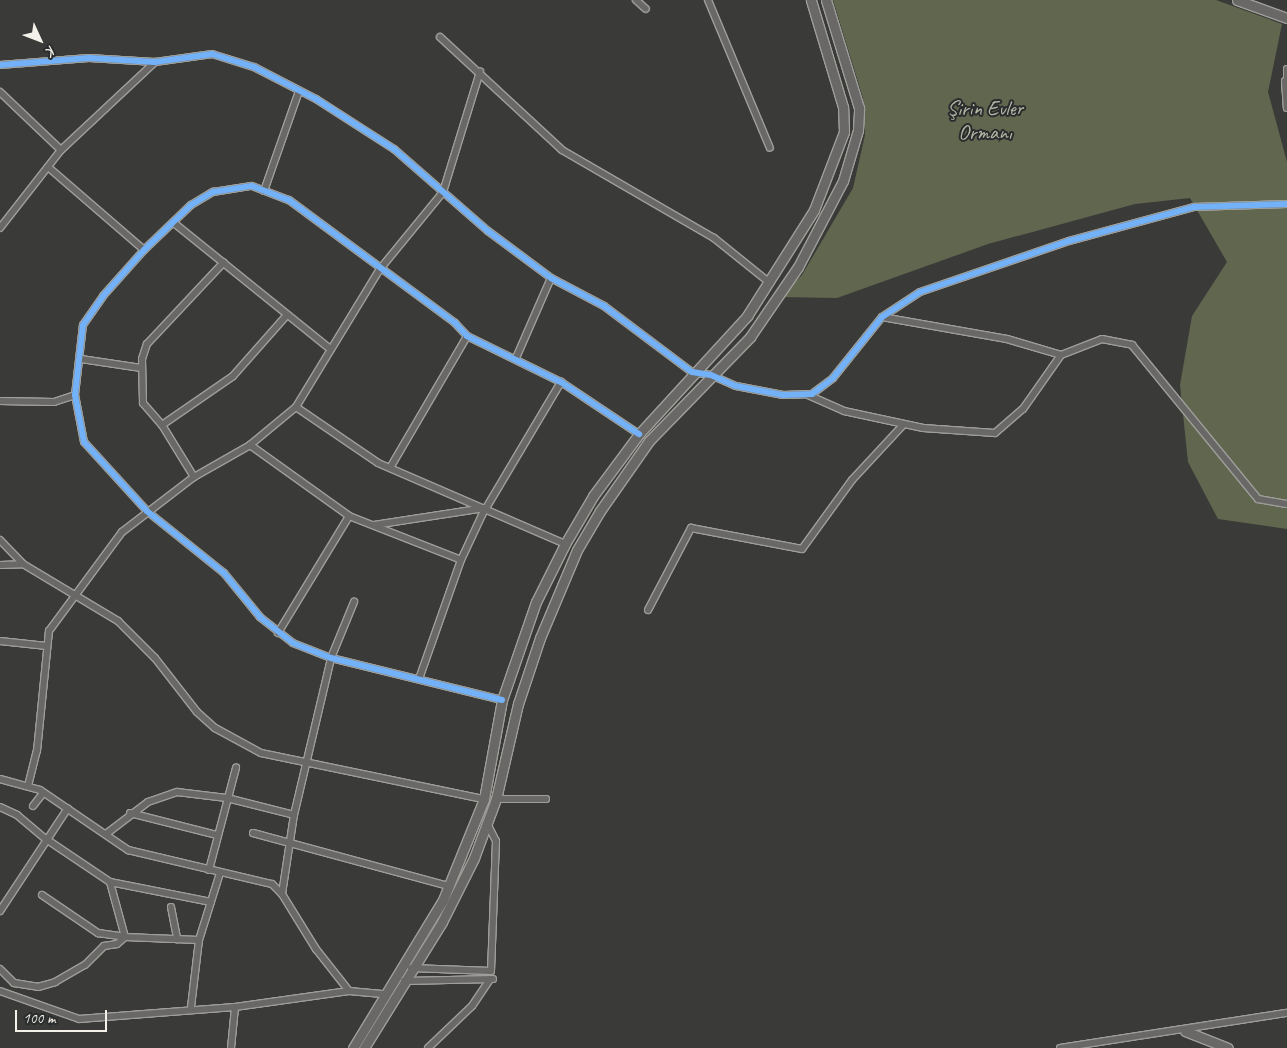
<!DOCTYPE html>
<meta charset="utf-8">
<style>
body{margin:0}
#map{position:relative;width:1287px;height:1048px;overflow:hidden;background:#3a3a38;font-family:Caveat,sans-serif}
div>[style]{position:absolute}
.green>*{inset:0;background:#61674f}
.roads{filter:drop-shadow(1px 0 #9e9e9b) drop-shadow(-1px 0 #9e9e9b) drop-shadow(0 1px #9e9e9b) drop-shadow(0 -1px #9e9e9b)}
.street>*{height:6px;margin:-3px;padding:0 3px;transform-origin:3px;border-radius:3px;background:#696866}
.secondary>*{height:9px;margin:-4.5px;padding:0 4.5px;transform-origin:4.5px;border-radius:4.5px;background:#696866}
.cycleway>*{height:6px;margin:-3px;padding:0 3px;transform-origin:3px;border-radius:3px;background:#73b2f8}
span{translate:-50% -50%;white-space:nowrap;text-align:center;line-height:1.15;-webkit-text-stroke:4px #2a2d2e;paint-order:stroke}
.park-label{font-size:21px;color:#b5b6a5}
.north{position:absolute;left:15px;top:15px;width:50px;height:50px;-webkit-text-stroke:4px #2a2d2e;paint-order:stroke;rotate:133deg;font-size:14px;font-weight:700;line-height:20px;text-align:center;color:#f4f1e8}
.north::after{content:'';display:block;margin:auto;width:18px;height:22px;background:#f4f1e8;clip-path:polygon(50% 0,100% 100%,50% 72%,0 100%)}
.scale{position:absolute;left:15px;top:1010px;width:92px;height:22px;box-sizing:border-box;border:2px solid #f4f1e8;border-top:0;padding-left:6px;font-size:15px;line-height:18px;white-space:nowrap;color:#f4f1e8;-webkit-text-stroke:4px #2a2d2e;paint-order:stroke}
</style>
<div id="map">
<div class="green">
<div style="clip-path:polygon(833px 0,1216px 0,1282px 24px,1268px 92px,1287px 162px,1287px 529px,1218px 519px,1188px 462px,1180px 385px,1192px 316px,1227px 262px,1190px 198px,1135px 204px,988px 244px,837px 298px,780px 297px,802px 275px,853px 188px,865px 135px,863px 98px)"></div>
</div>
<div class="roads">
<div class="street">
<div style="left:636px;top:0;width:13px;rotate:42deg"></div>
<div style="left:708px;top:0;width:160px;rotate:67.3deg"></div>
<div style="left:440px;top:37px;width:166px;rotate:42.8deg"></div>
<div style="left:562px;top:150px;width:176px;rotate:30.1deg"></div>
<div style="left:714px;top:238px;width:72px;rotate:38.8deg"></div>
<div style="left:0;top:65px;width:89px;rotate:-4.5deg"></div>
<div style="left:89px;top:58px;width:66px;rotate:3.5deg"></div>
<div style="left:155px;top:62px;width:58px;rotate:-8deg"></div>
<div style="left:212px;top:54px;width:44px;rotate:17.2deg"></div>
<div style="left:254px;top:67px;width:70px;rotate:27.3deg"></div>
<div style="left:316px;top:99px;width:93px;rotate:32.7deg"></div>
<div style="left:394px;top:149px;width:125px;rotate:41.1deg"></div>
<div style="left:488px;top:231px;width:79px;rotate:36.7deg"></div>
<div style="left:551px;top:278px;width:60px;rotate:27.8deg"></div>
<div style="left:604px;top:306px;width:110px;rotate:36.9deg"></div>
<div style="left:692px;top:372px;width:19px;rotate:9deg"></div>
<div style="left:711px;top:375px;width:27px;rotate:24deg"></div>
<div style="left:736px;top:386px;width:48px;rotate:10.8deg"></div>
<div style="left:783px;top:395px;width:29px;rotate:-2deg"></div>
<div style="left:812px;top:394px;width:26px;rotate:-37deg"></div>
<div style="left:833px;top:378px;width:78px;rotate:-51.2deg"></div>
<div style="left:882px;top:317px;width:45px;rotate:-33.3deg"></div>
<div style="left:920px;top:292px;width:157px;rotate:-18.9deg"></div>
<div style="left:1069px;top:241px;width:130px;rotate:-15.2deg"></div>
<div style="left:1194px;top:207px;width:93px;rotate:-1.8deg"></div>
<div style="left:1287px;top:69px;width:13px;rotate:90deg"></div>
<div style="left:1285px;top:81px;width:27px;rotate:86deg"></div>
<div style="left:0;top:92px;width:84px;rotate:43.6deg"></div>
<div style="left:48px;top:167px;width:127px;rotate:40.8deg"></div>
<div style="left:264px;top:191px;width:106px;rotate:-70.7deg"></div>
<div style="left:174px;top:223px;width:201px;rotate:38.9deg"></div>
<div style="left:0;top:228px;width:99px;rotate:-52deg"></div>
<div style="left:61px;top:150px;width:129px;rotate:-43.1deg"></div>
<div style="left:882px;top:317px;width:127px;rotate:10deg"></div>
<div style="left:1007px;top:339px;width:56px;rotate:16.5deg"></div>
<div style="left:1061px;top:355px;width:44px;rotate:-21.3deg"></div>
<div style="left:1102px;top:339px;width:31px;rotate:11deg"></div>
<div style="left:1132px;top:345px;width:199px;rotate:50.7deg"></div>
<div style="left:1258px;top:499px;width:29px;rotate:10deg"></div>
<div style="left:516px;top:358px;width:87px;rotate:-66.4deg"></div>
<div style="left:81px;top:359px;width:61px;rotate:8.5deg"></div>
<div style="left:808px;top:395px;width:39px;rotate:24deg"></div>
<div style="left:844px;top:411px;width:81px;rotate:12.1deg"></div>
<div style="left:923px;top:428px;width:72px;rotate:4deg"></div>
<div style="left:995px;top:433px;width:37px;rotate:-41deg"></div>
<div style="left:1023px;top:409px;width:66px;rotate:-54.9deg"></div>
<div style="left:0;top:401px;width:54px;rotate:1.1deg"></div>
<div style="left:54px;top:402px;width:22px;rotate:-18deg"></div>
<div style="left:296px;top:407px;width:99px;rotate:34.3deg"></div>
<div style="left:378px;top:463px;width:204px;rotate:23.4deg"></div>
<div style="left:162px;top:425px;width:29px;rotate:-131deg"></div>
<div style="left:143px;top:403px;width:44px;rotate:-91.3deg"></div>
<div style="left:142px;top:359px;width:16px;rotate:-72deg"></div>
<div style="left:147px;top:344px;width:112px;rotate:-46.8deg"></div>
<div style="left:250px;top:445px;width:122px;rotate:35.6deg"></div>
<div style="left:349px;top:516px;width:120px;rotate:21.4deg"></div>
<div style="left:390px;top:468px;width:153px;rotate:-59.7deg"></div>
<div style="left:194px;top:477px;width:61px;rotate:-121.6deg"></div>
<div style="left:162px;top:425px;width:86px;rotate:-34.6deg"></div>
<div style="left:233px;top:376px;width:80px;rotate:-48.5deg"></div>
<div style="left:374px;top:525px;width:112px;rotate:-8.7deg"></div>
<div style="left:0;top:540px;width:33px;rotate:46deg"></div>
<div style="left:23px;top:564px;width:111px;rotate:31deg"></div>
<div style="left:118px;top:621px;width:52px;rotate:45deg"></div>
<div style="left:155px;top:658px;width:68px;rotate:52.1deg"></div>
<div style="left:197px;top:712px;width:24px;rotate:42deg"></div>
<div style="left:215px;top:728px;width:52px;rotate:28.5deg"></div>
<div style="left:261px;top:753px;width:228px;rotate:11.7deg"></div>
<div style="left:0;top:565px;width:23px;rotate:-2deg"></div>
<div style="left:648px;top:610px;width:93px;rotate:-62.3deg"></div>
<div style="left:691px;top:528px;width:113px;rotate:10.7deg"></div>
<div style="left:802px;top:549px;width:85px;rotate:-54.1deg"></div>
<div style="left:852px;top:480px;width:76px;rotate:-47.1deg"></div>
<div style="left:278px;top:633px;width:137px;rotate:-58.7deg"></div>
<div style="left:0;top:641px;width:47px;rotate:6.1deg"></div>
<div style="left:419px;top:679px;width:126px;rotate:-70.6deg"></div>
<div style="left:461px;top:560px;width:50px;rotate:-65deg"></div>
<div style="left:482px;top:515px;width:155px;rotate:-59.3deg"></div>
<div style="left:502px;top:700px;width:176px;rotate:-166.2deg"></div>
<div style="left:331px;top:658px;width:41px;rotate:-158.5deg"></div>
<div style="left:293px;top:643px;width:42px;rotate:-141.8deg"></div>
<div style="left:260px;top:617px;width:57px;rotate:-129.3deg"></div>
<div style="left:224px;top:573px;width:99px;rotate:-141.2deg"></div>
<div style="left:147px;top:511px;width:93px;rotate:-132.4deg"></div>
<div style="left:84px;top:442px;width:48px;rotate:-100.8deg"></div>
<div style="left:75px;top:395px;width:70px;rotate:-83.5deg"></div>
<div style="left:83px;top:325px;width:35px;rotate:-55deg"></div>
<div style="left:103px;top:296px;width:62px;rotate:-48.3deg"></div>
<div style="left:144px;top:250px;width:65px;rotate:-43.8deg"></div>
<div style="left:191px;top:205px;width:26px;rotate:-31deg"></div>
<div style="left:213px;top:192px;width:39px;rotate:-9deg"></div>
<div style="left:252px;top:186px;width:40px;rotate:21deg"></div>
<div style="left:289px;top:200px;width:207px;rotate:36.5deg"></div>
<div style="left:455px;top:323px;width:18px;rotate:47deg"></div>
<div style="left:467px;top:336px;width:105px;rotate:26.1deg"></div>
<div style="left:561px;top:382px;width:94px;rotate:33.7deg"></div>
<div style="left:0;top:779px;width:41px;rotate:15.4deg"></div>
<div style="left:40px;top:790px;width:107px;rotate:34.3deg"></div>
<div style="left:128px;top:850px;width:148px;rotate:13.3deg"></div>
<div style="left:272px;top:884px;width:14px;rotate:45deg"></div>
<div style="left:282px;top:894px;width:65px;rotate:58.3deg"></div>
<div style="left:316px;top:949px;width:53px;rotate:51.8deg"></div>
<div style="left:28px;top:786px;width:36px;rotate:-76deg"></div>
<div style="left:37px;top:751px;width:121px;rotate:-84.3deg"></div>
<div style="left:49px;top:631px;width:123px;rotate:-53.6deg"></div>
<div style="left:122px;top:532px;width:91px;rotate:-37.4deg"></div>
<div style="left:194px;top:477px;width:64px;rotate:-29.7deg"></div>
<div style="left:250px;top:445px;width:60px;rotate:-39.6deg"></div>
<div style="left:296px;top:407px;width:162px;rotate:-58.7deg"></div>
<div style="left:380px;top:269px;width:99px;rotate:-50.7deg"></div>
<div style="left:443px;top:192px;width:126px;rotate:-72.9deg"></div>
<div style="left:496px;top:799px;width:50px"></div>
<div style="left:33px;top:806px;width:16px;rotate:-52deg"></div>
<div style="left:0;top:807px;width:19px;rotate:25deg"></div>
<div style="left:17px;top:815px;width:38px;rotate:40deg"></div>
<div style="left:46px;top:839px;width:77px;rotate:33.9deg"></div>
<div style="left:110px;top:882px;width:103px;rotate:11.2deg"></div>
<div style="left:130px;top:813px;width:90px;rotate:14.2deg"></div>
<div style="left:253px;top:833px;width:202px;rotate:15.2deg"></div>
<div style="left:106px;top:834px;width:53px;rotate:-37.3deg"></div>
<div style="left:148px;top:802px;width:31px;rotate:-19deg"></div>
<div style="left:177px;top:792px;width:50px;rotate:6.8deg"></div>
<div style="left:227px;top:798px;width:69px;rotate:14.2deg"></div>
<div style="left:209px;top:870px;width:106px;rotate:-75.2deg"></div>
<div style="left:282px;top:894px;width:80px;rotate:-81.4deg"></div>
<div style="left:294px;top:815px;width:161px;rotate:-76.7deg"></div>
<div style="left:331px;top:658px;width:61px;rotate:-67.7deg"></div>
<div style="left:42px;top:895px;width:68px;rotate:34.2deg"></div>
<div style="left:98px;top:933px;width:27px;rotate:8deg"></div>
<div style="left:125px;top:937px;width:74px;rotate:2.3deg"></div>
<div style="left:171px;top:907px;width:33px;rotate:79deg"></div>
<div style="left:0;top:911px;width:123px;rotate:-56.6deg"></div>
<div style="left:411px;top:968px;width:80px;rotate:2.1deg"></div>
<div style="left:491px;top:971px;width:130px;rotate:-87.8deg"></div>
<div style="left:496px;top:841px;width:20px;rotate:-117deg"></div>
<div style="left:0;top:969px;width:20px;rotate:45deg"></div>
<div style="left:14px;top:983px;width:24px;rotate:9deg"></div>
<div style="left:38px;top:987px;width:18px;rotate:-16deg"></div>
<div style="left:55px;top:982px;width:34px;rotate:-30deg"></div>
<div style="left:85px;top:965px;width:27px;rotate:-45deg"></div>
<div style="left:104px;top:946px;width:13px;rotate:-9deg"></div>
<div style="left:117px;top:944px;width:11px;rotate:-41deg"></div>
<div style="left:125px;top:937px;width:57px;rotate:-105.3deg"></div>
<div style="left:404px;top:981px;width:89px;rotate:-1.3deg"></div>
<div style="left:0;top:991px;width:84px;rotate:19.5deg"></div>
<div style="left:79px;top:1019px;width:156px;rotate:-4.4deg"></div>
<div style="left:235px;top:1007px;width:115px;rotate:-8deg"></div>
<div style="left:349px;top:991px;width:36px;rotate:5deg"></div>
<div style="left:191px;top:1007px;width:67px;rotate:-83.2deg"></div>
<div style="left:199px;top:940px;width:70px;rotate:-72.6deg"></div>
<div style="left:231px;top:1048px;width:41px;rotate:-84.4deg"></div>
<div style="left:428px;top:1048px;width:61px;rotate:-43.7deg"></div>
<div style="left:472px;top:1006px;width:32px;rotate:-56deg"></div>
<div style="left:1060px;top:1048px;width:230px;rotate:-8.8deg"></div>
</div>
<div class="secondary">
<div style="left:1237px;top:0;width:53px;rotate:19.8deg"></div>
<div style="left:1185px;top:1031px;width:46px;rotate:21.6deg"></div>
<div style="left:353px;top:1048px;width:173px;rotate:-58.7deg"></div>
<div style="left:443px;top:900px;width:109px;rotate:-67.9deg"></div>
<div style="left:484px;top:799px;width:101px;rotate:-79.7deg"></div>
<div style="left:502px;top:700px;width:104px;rotate:-70.9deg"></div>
<div style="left:536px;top:602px;width:65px;rotate:-63.4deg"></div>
<div style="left:565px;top:544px;width:56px;rotate:-59.7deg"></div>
<div style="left:593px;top:496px;width:77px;rotate:-53.4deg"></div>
<div style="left:639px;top:434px;width:160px;rotate:-47.5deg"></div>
<div style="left:747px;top:316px;width:125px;rotate:-57.7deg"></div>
<div style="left:814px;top:210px;width:84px;rotate:-69deg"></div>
<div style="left:844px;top:132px;width:25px;rotate:-92deg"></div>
<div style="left:843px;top:107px;width:112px;rotate:-106.7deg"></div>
<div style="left:364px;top:1048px;width:148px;rotate:-58.2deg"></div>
<div style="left:442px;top:922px;width:72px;rotate:-63.4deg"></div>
<div style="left:474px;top:858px;width:63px;rotate:-69.6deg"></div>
<div style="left:496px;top:799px;width:98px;rotate:-77deg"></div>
<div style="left:518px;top:704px;width:70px;rotate:-71.6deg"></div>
<div style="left:540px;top:638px;width:95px;rotate:-67.2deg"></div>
<div style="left:577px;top:550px;width:45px;rotate:-59.5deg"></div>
<div style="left:600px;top:511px;width:85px;rotate:-55deg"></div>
<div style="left:649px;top:441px;width:145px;rotate:-45.8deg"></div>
<div style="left:750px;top:337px;width:85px;rotate:-55.6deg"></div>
<div style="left:798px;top:267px;width:97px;rotate:-62.4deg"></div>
<div style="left:843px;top:181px;width:53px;rotate:-73.6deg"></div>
<div style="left:858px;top:130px;width:22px;rotate:-87deg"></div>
<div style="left:859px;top:108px;width:113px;rotate:-107deg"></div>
</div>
</div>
<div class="cycleway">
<div style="left:0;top:65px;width:89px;rotate:-4.5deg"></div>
<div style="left:89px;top:58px;width:66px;rotate:3.5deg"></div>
<div style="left:155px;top:62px;width:58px;rotate:-8deg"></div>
<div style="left:212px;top:54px;width:44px;rotate:17.2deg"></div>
<div style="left:254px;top:67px;width:70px;rotate:27.3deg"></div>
<div style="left:316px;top:99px;width:93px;rotate:32.7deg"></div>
<div style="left:394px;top:149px;width:125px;rotate:41.1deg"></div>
<div style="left:488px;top:231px;width:79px;rotate:36.7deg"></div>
<div style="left:551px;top:278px;width:60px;rotate:27.8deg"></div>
<div style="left:604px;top:306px;width:110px;rotate:36.9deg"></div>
<div style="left:692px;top:372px;width:19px;rotate:9deg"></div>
<div style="left:711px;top:375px;width:27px;rotate:24deg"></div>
<div style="left:736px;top:386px;width:48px;rotate:10.8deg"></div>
<div style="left:783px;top:395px;width:29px;rotate:-2deg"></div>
<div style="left:812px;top:394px;width:26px;rotate:-37deg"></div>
<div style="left:833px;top:378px;width:78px;rotate:-51.2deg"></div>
<div style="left:882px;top:317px;width:45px;rotate:-33.3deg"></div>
<div style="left:920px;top:292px;width:157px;rotate:-18.9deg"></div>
<div style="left:1069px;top:241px;width:130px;rotate:-15.2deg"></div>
<div style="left:1194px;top:207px;width:93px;rotate:-1.8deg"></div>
<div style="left:502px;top:700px;width:176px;rotate:-166.2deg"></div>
<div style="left:331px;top:658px;width:41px;rotate:-158.5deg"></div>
<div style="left:293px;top:643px;width:42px;rotate:-141.8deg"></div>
<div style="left:260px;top:617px;width:57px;rotate:-129.3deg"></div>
<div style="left:224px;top:573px;width:99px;rotate:-141.2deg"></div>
<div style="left:147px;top:511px;width:93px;rotate:-132.4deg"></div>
<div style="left:84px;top:442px;width:48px;rotate:-100.8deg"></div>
<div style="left:75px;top:395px;width:70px;rotate:-83.5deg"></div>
<div style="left:83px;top:325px;width:35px;rotate:-55deg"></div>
<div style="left:103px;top:296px;width:62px;rotate:-48.3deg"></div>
<div style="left:144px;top:250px;width:65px;rotate:-43.8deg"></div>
<div style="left:191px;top:205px;width:26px;rotate:-31deg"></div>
<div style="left:213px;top:192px;width:39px;rotate:-9deg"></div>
<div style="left:252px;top:186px;width:40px;rotate:21deg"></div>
<div style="left:289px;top:200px;width:207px;rotate:36.5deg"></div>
<div style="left:455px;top:323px;width:18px;rotate:47deg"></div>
<div style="left:467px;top:336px;width:105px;rotate:26.1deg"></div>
<div style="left:561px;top:382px;width:94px;rotate:33.7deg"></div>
</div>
<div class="park-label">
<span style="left:985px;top:120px">Şirin Evler<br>Ormanı</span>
</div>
<div class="north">K</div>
<div class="scale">100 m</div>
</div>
